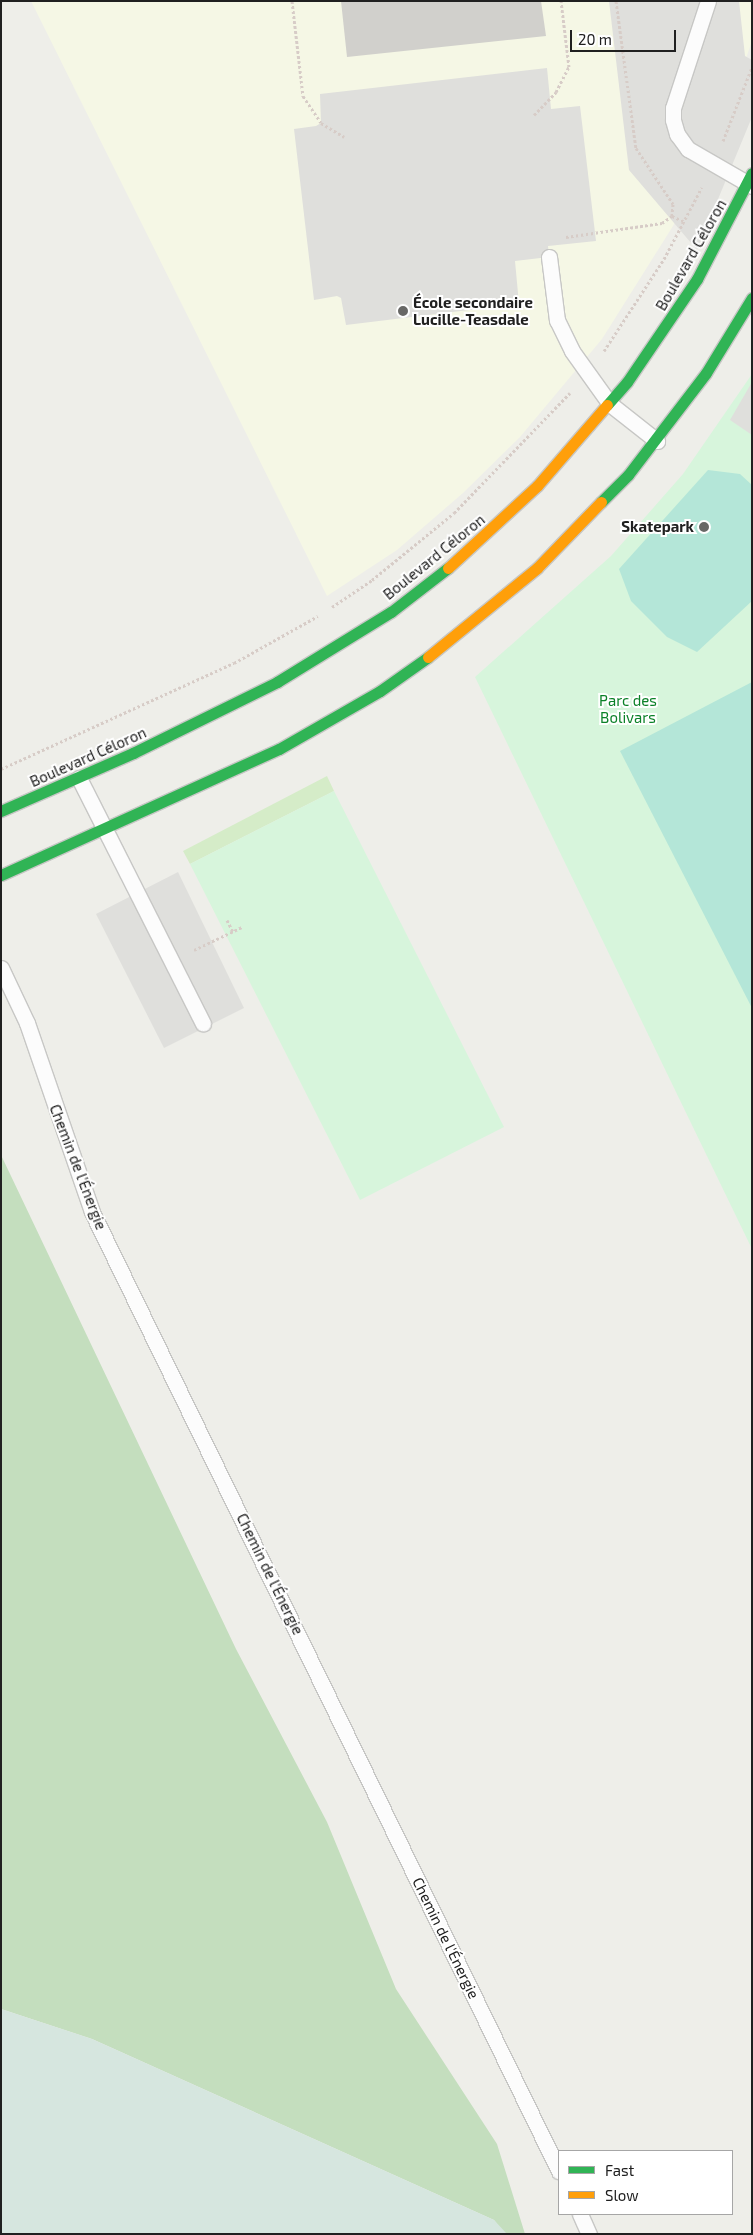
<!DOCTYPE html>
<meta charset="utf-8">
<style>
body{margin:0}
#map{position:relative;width:753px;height:2235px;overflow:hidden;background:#eeeee9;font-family:"Exo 2",sans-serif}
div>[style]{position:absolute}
.education>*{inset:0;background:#f5f7e5}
.grass>*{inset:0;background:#d5ecc8}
.forest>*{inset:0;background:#c4debe}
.wetland>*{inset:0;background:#d6e6df}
.park>*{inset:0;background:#d7f5dc}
.pitch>*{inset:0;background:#b4e6d8}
.parking>*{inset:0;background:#dfdfdc}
.building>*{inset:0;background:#d1d0cc}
.path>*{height:3px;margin-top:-1.5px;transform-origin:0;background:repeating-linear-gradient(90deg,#d7ccc7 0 2.5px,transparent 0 5px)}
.roads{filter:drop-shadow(1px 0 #c7c7c5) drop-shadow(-1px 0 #c7c7c5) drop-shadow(0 1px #c7c7c5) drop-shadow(0 -1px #c7c7c5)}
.lane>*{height:15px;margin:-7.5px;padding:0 7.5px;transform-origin:7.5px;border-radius:7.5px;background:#fcfcfc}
.fast>*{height:11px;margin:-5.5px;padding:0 5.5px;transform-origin:5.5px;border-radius:5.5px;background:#30b455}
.slow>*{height:11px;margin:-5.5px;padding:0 5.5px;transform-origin:5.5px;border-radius:5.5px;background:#ff9f0a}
.dots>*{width:14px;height:14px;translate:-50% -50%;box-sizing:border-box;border:2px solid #fff;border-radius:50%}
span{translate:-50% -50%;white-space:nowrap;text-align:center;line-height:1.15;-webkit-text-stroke:4px #fff;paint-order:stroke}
.street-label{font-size:15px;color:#202020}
.poi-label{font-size:15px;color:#202020;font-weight:700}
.left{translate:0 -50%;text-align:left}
.right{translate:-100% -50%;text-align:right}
.park-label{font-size:15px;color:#0b8128}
.frame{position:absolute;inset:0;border:2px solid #202020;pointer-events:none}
.legend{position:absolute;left:558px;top:2150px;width:175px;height:65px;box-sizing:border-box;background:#fff;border:1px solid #a6a6a6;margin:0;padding:6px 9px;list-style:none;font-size:15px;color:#202020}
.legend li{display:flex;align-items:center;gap:10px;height:25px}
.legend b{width:25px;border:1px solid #a6a6a6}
.scale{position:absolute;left:570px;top:30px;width:106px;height:22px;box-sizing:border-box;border:2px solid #202020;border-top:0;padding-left:6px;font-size:15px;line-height:18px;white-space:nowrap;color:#202020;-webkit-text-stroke:4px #fff;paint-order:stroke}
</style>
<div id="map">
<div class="education">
<div style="clip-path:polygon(31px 1px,752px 1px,752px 41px,726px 116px,698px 177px,673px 226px,602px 339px,520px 437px,463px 493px,397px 550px,327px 596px)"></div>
</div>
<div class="grass">
<div style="clip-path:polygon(327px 776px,334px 791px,190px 864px,183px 851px)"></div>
</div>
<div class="forest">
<div style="clip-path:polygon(1px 1155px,236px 1649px,327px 1822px,396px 1989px,497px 2144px,525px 2234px,505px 2234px,494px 2220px,92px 2039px,1px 2009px)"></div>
</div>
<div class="wetland">
<div style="clip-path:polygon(1px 2009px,92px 2039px,494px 2220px,507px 2234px,1px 2234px)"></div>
</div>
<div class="park">
<div style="clip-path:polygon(752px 374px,752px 1249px,475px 677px,611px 556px,683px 474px)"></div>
<div style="clip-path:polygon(334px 791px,504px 1127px,360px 1200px,190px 864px)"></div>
</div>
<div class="pitch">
<div style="clip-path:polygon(708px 470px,740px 474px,752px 485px,752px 601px,697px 652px,667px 637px,631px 601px,619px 569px)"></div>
<div style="clip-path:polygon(752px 682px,752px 1008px,620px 751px)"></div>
</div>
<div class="parking">
<div style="clip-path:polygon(609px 1px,739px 1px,745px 56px,752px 60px,752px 117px,697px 250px,629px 170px)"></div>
<div style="clip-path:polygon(547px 68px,551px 109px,580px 106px,596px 241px,548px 246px,549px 257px,515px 261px,519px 304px,346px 325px,341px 298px,337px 296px,314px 300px,294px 129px,316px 126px,321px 123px,320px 94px)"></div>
<div style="clip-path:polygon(752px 382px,752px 435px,730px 420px)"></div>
<div style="clip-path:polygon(178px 872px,244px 1008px,164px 1048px,96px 914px)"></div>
</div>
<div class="building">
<div style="clip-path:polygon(341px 1px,541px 1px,546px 36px,347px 57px)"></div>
</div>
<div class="path">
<div style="left:292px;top:1px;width:96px;rotate:83.4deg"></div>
<div style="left:303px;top:96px;width:32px;rotate:56deg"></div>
<div style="left:321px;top:123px;width:27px;rotate:31deg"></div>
<div style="left:616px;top:1px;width:148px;rotate:82.3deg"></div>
<div style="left:636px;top:148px;width:67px;rotate:56.5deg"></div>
<div style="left:673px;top:204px;width:12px;rotate:95deg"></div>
<div style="left:672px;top:216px;width:14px;rotate:25deg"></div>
<div style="left:534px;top:115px;width:32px;rotate:-46deg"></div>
<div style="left:556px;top:92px;width:28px;rotate:-63deg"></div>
<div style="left:569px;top:67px;width:66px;rotate:-96.9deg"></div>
<div style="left:723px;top:141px;width:79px;rotate:-68.6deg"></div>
<div style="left:566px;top:237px;width:97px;rotate:-8.3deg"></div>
<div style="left:662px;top:223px;width:12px;rotate:-35deg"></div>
<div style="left:604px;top:351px;width:110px;rotate:-56.9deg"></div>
<div style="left:664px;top:259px;width:81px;rotate:-62.2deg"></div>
<div style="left:332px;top:607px;width:48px;rotate:-34deg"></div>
<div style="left:372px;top:580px;width:106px;rotate:-39.3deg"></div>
<div style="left:454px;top:513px;width:167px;rotate:-46deg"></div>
<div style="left:1px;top:769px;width:256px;rotate:-24.5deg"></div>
<div style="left:234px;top:663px;width:96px;rotate:-29.2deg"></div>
<div style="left:227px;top:920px;width:13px;rotate:63deg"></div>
<div style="left:194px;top:950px;width:53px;rotate:-25.6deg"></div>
</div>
<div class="roads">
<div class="lane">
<div style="left:708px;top:1px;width:113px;rotate:108.1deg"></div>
<div style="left:673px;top:108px;width:12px;rotate:90deg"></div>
<div style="left:673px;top:120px;width:15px;rotate:74deg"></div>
<div style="left:677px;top:134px;width:19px;rotate:54deg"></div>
<div style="left:688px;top:149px;width:74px;rotate:30deg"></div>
<div style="left:549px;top:257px;width:64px;rotate:82.8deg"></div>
<div style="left:557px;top:320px;width:34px;rotate:64deg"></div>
<div style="left:572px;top:351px;width:65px;rotate:54.4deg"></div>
<div style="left:610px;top:404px;width:60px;rotate:38.2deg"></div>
<div style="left:79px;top:778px;width:275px;rotate:63.2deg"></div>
<div style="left:1px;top:968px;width:61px;rotate:64.7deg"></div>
<div style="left:27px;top:1023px;width:200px;rotate:71deg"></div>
<div style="left:92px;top:1212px;width:1067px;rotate:64.04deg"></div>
<div style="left:580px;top:2214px;width:22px;rotate:66deg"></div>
</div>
<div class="fast">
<div style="left:607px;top:405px;width:30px;rotate:-49deg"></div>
<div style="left:627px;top:382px;width:125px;rotate:-55.8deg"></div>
<div style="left:697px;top:279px;width:119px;rotate:-62.6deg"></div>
<div style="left:601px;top:502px;width:38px;rotate:-45deg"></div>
<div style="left:628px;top:475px;width:128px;rotate:-52.6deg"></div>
<div style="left:706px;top:373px;width:88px;rotate:-58.5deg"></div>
<div style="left:1px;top:811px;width:144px;rotate:-23.7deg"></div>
<div style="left:133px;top:753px;width:161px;rotate:-26.2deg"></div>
<div style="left:277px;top:682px;width:134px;rotate:-31.6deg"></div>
<div style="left:391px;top:612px;width:72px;rotate:-37.7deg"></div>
<div style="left:1px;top:875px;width:305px;rotate:-24.4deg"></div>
<div style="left:279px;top:749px;width:116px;rotate:-29.9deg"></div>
<div style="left:380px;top:691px;width:59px;rotate:-35.3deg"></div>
</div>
<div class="slow">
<div style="left:448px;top:568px;width:121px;rotate:-42.7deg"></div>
<div style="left:537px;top:486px;width:107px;rotate:-49.2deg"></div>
<div style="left:428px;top:657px;width:141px;rotate:-39.2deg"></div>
<div style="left:537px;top:568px;width:92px;rotate:-45.9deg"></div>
</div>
</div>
<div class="dots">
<div style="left:403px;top:311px;background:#686866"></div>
<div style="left:704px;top:527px;background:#686866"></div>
</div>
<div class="street-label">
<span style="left:691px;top:255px;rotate:-60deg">Boulevard Céloron</span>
<span style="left:434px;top:557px;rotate:-39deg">Boulevard Céloron</span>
<span style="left:88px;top:757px;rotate:-24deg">Boulevard Céloron</span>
<span style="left:78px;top:1167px;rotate:69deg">Chemin de l'Énergie</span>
<span style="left:270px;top:1574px;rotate:64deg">Chemin de l'Énergie</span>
<span style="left:446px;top:1938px;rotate:64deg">Chemin de l'Énergie</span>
</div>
<div class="poi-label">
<span class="left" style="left:413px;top:311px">École secondaire<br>Lucille-Teasdale</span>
<span class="right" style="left:694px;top:527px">Skatepark</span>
</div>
<div class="park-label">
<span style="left:628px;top:709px">Parc des<br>Bolivars</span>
</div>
<div class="frame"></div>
<ul class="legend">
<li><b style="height:6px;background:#30b455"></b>Fast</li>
<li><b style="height:6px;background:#ff9f0a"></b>Slow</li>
</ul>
<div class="scale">20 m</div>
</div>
